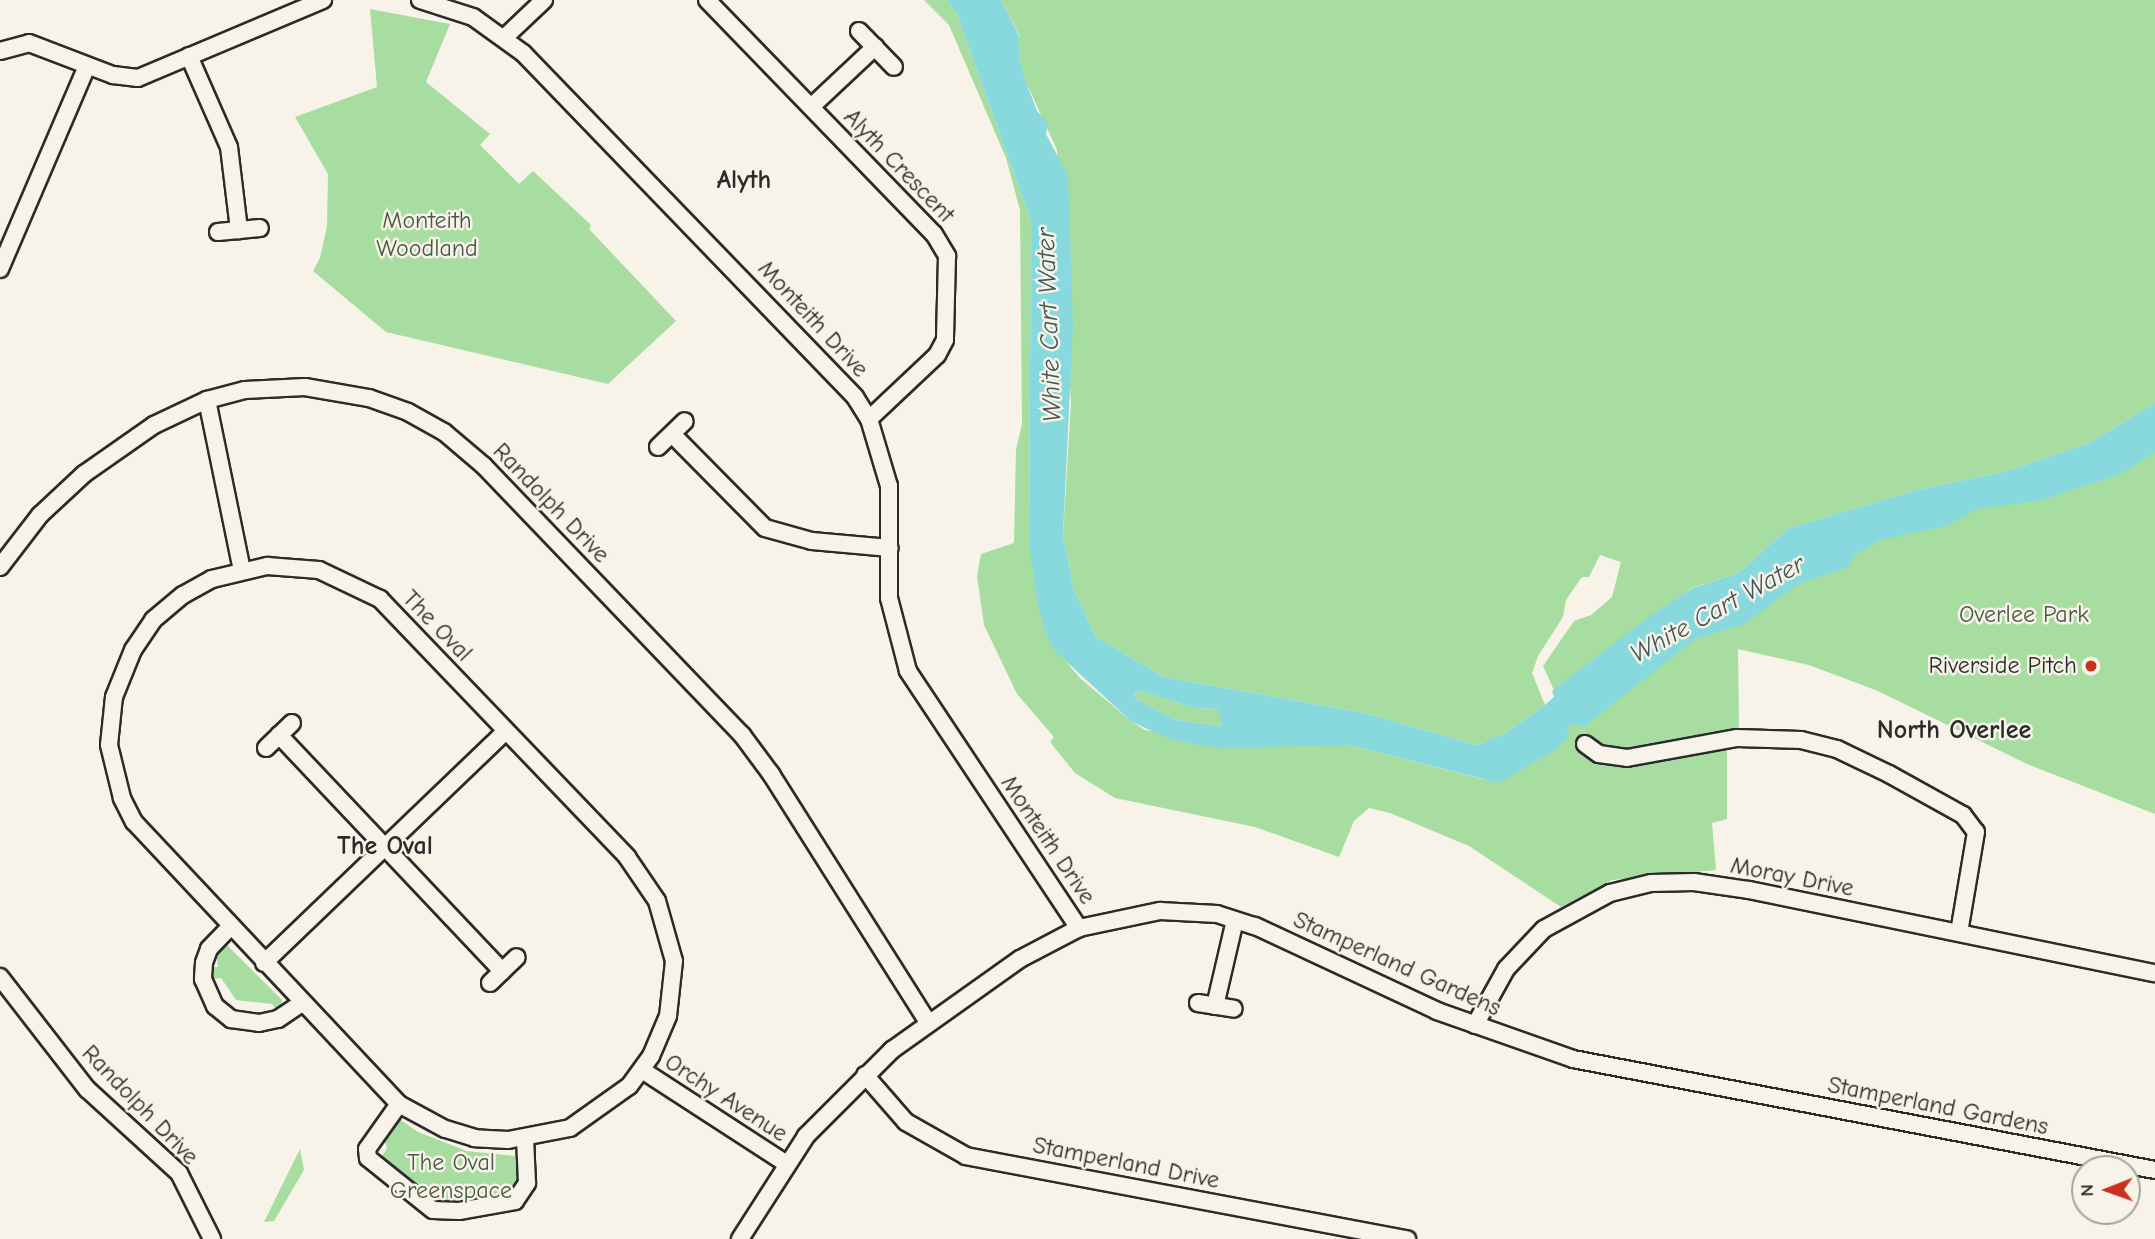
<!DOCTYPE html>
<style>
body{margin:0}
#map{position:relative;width:2155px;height:1239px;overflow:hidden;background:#f7f3e8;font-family:"Comic Neue",sans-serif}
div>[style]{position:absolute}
.green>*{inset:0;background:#a7dda0}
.water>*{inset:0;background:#87d9de}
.river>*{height:32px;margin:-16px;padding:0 16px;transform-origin:16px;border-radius:16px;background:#87d9de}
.roads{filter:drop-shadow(2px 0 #2b2b2b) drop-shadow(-2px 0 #2b2b2b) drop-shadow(0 2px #2b2b2b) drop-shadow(0 -2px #2b2b2b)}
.minor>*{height:16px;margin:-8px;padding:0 8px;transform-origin:8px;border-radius:8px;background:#f7f3e8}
.dots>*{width:19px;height:19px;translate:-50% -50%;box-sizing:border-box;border:4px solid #f7f3e8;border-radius:50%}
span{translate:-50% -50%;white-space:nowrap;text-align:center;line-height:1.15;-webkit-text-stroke:5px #f7f3e8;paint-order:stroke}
.street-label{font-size:24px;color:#2b2b2b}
.park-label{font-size:24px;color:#4a5848}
.poi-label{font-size:24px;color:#2b2b2b}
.right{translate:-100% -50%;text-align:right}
.neighbourhood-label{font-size:26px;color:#2b2b2b;font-weight:700}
.water-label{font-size:26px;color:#425658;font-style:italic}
.north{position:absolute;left:2071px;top:1155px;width:70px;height:70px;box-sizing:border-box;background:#f7f3e8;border:2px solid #a5a39c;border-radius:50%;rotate:269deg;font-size:19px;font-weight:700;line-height:28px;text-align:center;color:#2b2b2b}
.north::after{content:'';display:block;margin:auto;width:24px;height:32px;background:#c8321e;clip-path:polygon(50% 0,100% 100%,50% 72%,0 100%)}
</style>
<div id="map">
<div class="green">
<div style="clip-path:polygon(924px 0,947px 0,957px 14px,1031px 221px,1029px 543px,1048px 640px,1080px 678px,1132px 722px,1145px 730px,1270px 744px,1350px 745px,1486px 780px,1598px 680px,1767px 587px,2155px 424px,2155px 814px,2027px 764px,1878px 691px,1809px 665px,1738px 649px,1739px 728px,1727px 740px,1727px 819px,1712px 823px,1716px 870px,1612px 880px,1561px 907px,1469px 846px,1390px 813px,1369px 808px,1354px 821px,1339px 857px,1255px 827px,1115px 798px,1075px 773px,1050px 742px,1054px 737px,1017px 694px,984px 625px,977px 576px,981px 554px,1014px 543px,1016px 450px,1022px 424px,1020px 210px,1006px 158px,949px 25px)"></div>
<div style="clip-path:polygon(1001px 0,2155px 0,2155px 403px,2089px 443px,2008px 471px,1916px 490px,1787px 529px,1739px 573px,1692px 588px,1554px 690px,1543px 666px,1574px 621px,1591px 615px,1612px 597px,1621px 562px,1600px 555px,1589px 577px,1582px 577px,1566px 600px,1563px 617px,1538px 656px,1532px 673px,1545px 705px,1507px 732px,1477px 745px,1364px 713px,1164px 677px,1096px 637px,1074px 590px,1063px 535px,1071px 403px,1057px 150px,1026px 82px,1019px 56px,1020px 37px)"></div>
<div style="clip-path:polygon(370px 9px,450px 24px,426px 82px,490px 134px,480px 145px,519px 184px,533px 171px,591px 225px,589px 229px,676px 321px,608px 384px,386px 332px,313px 271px,320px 258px,327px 226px,328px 174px,295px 117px,377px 87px)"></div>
<div style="clip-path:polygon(1141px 691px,1194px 708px,1220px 709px,1221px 726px,1176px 720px,1136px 699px,1134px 694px)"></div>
<div style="clip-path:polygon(225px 943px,282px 1000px,279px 1013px,272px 1004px,236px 1000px,221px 978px,209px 979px,209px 966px,218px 967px,216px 951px)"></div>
<div style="clip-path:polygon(398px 1118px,418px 1132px,467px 1151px,516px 1156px,521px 1185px,510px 1197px,439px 1206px,378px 1163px,387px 1148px,384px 1137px)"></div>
<div style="clip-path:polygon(300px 1149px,304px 1170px,274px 1221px,264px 1222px)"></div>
</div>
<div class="water">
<div style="clip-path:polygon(evenodd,947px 0,1001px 0,1020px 38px,1019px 56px,1026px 82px,1037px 111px,1048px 123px,1046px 134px,1068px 176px,1073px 326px,1063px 535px,1074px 590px,1096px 637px,1164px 677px,1364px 713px,1477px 745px,1507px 732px,1545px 705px,1570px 735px,1555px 750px,1499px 783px,1350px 745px,1218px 748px,1170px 739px,1132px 722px,1057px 653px,1048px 640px,1038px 605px,1029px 543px,1031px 221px,957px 14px,947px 0,1141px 691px,1194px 708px,1219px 709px,1221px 726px,1176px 720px,1136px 699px,1134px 694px,1141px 691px)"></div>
<div style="clip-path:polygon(2155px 403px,2155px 452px,2121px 474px,2042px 500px,1977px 509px,1946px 526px,1880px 540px,1854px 556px,1849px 567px,1798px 584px,1744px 624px,1695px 639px,1584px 727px,1575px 725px,1555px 699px,1552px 691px,1647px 618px,1693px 588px,1739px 573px,1787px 529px,1916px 490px,2008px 471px,2089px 443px)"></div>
</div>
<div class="river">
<div style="left:1524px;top:745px;width:95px;rotate:-41.6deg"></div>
</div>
<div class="roads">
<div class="minor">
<div style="left:420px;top:0;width:56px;rotate:17.8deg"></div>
<div style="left:473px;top:17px;width:62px;rotate:35.8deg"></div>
<div style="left:523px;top:53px;width:478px;rotate:46deg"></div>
<div style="left:855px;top:397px;width:26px;rotate:58deg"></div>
<div style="left:869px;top:419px;width:70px;rotate:73.4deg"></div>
<div style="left:889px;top:486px;width:112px;rotate:90deg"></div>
<div style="left:889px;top:598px;width:75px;rotate:75.4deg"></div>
<div style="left:908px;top:671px;width:309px;rotate:56.4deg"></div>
<div style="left:707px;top:0;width:326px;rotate:45.9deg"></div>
<div style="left:934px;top:234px;width:26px;rotate:59deg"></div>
<div style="left:947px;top:256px;width:84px;rotate:91.4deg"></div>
<div style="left:945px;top:340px;width:17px;rotate:118deg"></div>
<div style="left:937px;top:355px;width:93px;rotate:136.7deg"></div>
<div style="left:859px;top:31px;width:50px;rotate:45.8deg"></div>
<div style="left:505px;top:37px;width:54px;rotate:-43.5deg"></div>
<div style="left:0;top:51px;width:30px;rotate:-15deg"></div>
<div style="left:29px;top:43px;width:90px;rotate:20.9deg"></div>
<div style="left:113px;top:75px;width:25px;rotate:7deg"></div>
<div style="left:138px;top:78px;width:201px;rotate:-22.9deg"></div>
<div style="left:189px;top:56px;width:99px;rotate:66.3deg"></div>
<div style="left:229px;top:147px;width:84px;rotate:83.1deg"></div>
<div style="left:811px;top:107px;width:88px;rotate:-43.2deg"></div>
<div style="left:218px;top:232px;width:42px;rotate:-5.4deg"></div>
<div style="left:0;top:269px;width:221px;rotate:-66.8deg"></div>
<div style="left:207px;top:400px;width:174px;rotate:78.4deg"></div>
<div style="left:672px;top:434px;width:132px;rotate:45.3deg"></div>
<div style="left:765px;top:528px;width:49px;rotate:15.5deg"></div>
<div style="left:812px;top:541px;width:78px;rotate:5.1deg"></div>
<div style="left:658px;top:447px;width:37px;rotate:-44deg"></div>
<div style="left:267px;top:566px;width:52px;rotate:4.4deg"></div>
<div style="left:319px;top:570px;width:68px;rotate:25.4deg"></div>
<div style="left:380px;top:599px;width:357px;rotate:46.2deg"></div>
<div style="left:627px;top:857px;width:53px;rotate:55.7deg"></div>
<div style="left:657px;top:901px;width:62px;rotate:74.2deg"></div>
<div style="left:674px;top:961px;width:55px;rotate:96.2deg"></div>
<div style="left:668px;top:1016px;width:43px;rotate:113deg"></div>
<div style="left:651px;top:1056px;width:37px;rotate:126deg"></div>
<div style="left:629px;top:1086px;width:72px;rotate:144.6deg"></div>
<div style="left:570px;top:1128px;width:63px;rotate:169deg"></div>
<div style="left:508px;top:1140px;width:33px;rotate:-177deg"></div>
<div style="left:475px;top:1138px;width:31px;rotate:-163deg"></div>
<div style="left:445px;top:1129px;width:52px;rotate:-151.5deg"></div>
<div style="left:399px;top:1104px;width:387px;rotate:-133.2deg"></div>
<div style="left:134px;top:822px;width:27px;rotate:-117deg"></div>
<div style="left:122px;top:798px;width:55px;rotate:-103.8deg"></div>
<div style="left:109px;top:745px;width:48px;rotate:-84.1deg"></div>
<div style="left:114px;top:697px;width:51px;rotate:-68deg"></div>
<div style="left:133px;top:650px;width:36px;rotate:-56deg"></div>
<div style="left:153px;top:620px;width:39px;rotate:-40deg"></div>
<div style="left:183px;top:595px;width:33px;rotate:-29deg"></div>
<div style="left:212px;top:579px;width:57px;rotate:-13.3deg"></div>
<div style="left:0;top:567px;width:66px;rotate:-52.4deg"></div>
<div style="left:40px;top:515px;width:60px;rotate:-43deg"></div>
<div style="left:84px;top:474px;width:85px;rotate:-35deg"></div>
<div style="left:154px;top:425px;width:59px;rotate:-25.3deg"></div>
<div style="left:207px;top:400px;width:39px;rotate:-15deg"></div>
<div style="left:245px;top:390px;width:60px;rotate:-2.9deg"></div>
<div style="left:305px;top:387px;width:65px;rotate:9.8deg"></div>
<div style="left:369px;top:398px;width:41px;rotate:19.7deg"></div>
<div style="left:408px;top:412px;width:41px;rotate:29.1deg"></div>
<div style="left:444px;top:432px;width:52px;rotate:40.4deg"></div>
<div style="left:484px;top:466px;width:373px;rotate:46.2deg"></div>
<div style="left:742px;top:735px;width:49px;rotate:53.4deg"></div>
<div style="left:771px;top:774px;width:294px;rotate:57.7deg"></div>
<div style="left:279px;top:735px;width:325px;rotate:46.6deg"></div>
<div style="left:1585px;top:744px;width:17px;rotate:36deg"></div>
<div style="left:1599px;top:754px;width:28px;rotate:8deg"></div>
<div style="left:1627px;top:758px;width:112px;rotate:-10.3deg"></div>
<div style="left:1737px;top:738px;width:64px;rotate:1.8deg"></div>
<div style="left:1801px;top:740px;width:37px;rotate:14deg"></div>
<div style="left:1837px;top:749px;width:58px;rotate:25.7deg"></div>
<div style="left:1889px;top:774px;width:85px;rotate:29deg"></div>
<div style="left:1963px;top:815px;width:21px;rotate:53deg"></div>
<div style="left:1976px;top:832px;width:102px;rotate:99.6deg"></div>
<div style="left:266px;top:748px;width:36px;rotate:-44deg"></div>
<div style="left:230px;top:927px;width:30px;rotate:134deg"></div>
<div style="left:209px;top:949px;width:15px;rotate:110deg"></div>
<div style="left:204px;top:963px;width:16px;rotate:94deg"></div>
<div style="left:203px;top:979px;width:30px;rotate:66deg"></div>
<div style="left:215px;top:1006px;width:21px;rotate:39deg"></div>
<div style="left:231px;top:1019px;width:28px;rotate:8deg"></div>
<div style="left:259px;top:1023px;width:19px;rotate:-12deg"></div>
<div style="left:278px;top:1019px;width:29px;rotate:-34deg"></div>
<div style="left:264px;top:963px;width:334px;rotate:-43.8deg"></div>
<div style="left:0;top:977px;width:142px;rotate:52.2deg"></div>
<div style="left:87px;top:1089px;width:125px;rotate:42.4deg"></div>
<div style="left:179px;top:1173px;width:74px;rotate:63.4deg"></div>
<div style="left:490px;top:983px;width:37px;rotate:-44deg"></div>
<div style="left:1198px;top:1003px;width:36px;rotate:9deg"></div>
<div style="left:1215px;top:1006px;width:88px;rotate:-76.9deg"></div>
<div style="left:1475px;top:1025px;width:64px;rotate:-61deg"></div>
<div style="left:1506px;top:969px;width:55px;rotate:-46.5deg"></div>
<div style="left:1544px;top:929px;width:75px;rotate:-28.6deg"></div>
<div style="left:1610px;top:893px;width:42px;rotate:-13.7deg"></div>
<div style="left:1651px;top:883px;width:43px;rotate:-1.3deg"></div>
<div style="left:1694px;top:882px;width:56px;rotate:8.3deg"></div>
<div style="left:1749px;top:890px;width:414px;rotate:11.6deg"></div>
<div style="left:642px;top:1070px;width:171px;rotate:33deg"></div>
<div style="left:865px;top:1075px;width:62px;rotate:48.9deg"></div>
<div style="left:906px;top:1122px;width:69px;rotate:29.5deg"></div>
<div style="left:966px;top:1156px;width:449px;rotate:10.7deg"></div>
<div style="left:399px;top:1104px;width:55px;rotate:125.4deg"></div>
<div style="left:367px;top:1149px;width:9px;rotate:84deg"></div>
<div style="left:368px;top:1158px;width:83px;rotate:38.7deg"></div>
<div style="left:433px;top:1210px;width:26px;rotate:2deg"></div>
<div style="left:459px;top:1211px;width:57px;rotate:-10.1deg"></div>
<div style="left:515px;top:1201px;width:22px;rotate:-56deg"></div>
<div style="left:527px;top:1183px;width:45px;rotate:-92.5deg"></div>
<div style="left:740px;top:1239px;width:122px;rotate:-57.3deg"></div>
<div style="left:806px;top:1136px;width:122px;rotate:-45deg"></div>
<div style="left:892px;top:1050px;width:157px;rotate:-35.4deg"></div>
<div style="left:1020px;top:959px;width:67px;rotate:-27.7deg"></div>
<div style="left:1079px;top:928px;width:83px;rotate:-11.9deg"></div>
<div style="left:1160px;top:911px;width:57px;rotate:3deg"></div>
<div style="left:1217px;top:914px;width:40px;rotate:18deg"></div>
<div style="left:1255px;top:926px;width:201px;rotate:25deg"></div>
<div style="left:1437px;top:1011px;width:144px;rotate:19.4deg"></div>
<div style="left:1573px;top:1059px;width:592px;rotate:10.8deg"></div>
</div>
</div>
<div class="dots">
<div style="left:2091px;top:666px;background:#c8321e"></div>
</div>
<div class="street-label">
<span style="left:899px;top:166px;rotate:46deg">Alyth Crescent</span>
<span style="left:813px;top:319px;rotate:47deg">Monteith Drive</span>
<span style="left:551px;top:503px;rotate:46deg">Randolph Drive</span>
<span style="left:437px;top:626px;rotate:46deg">The Oval</span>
<span style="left:1048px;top:840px;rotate:56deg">Monteith Drive</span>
<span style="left:1792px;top:877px;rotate:11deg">Moray Drive</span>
<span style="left:1397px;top:964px;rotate:24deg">Stamperland Gardens</span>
<span style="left:726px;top:1098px;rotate:33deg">Orchy Avenue</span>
<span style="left:140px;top:1105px;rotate:46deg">Randolph Drive</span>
<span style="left:1938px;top:1106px;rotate:11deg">Stamperland Gardens</span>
<span style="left:1126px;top:1163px;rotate:11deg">Stamperland Drive</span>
</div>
<div class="park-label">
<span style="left:427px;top:235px">Monteith<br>Woodland</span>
<span style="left:2024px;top:615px">Overlee Park</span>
<span style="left:451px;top:1177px">The Oval<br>Greenspace</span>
</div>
<div class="poi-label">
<span class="right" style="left:2077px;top:666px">Riverside Pitch</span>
</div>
<div class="neighbourhood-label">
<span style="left:744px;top:181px">Alyth</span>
<span style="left:1954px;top:731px">North Overlee</span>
<span style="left:385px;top:847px">The Oval</span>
</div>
<div class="water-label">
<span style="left:1050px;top:325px;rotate:-92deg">White Cart Water</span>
<span style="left:1718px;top:610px;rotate:-29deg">White Cart Water</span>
</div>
<div class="north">N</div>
</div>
